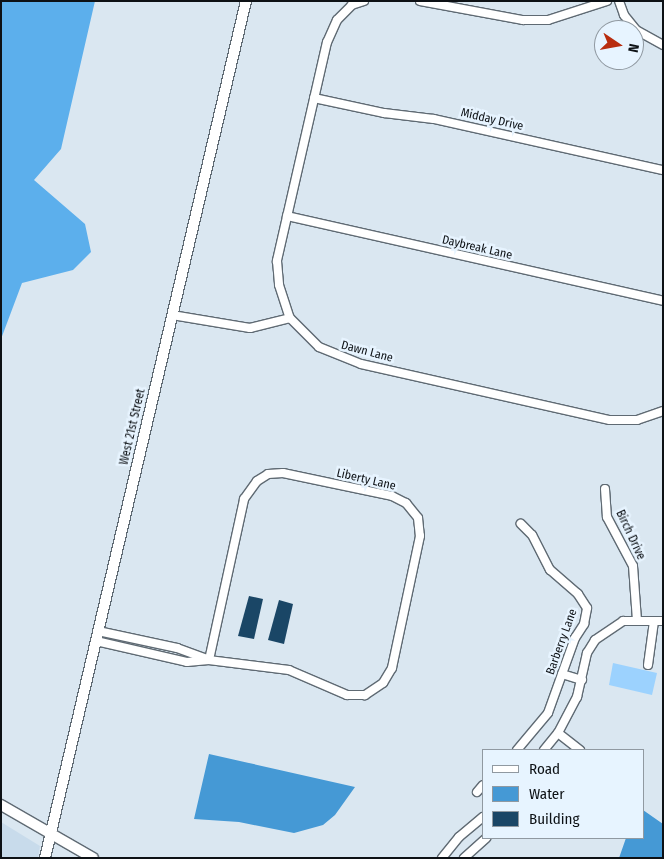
<!DOCTYPE html>
<style>
body{margin:0}
#map{position:relative;width:664px;height:859px;overflow:hidden;background:#dae7f1;font-family:"Fira Sans Condensed",sans-serif}
div>[style]{position:absolute}
.built>*{inset:0;background:#c8dbeb}
.green>*{inset:0;background:#9cd2fe}
.forest>*{inset:0;background:#5cafec}
.water>*{inset:0;background:#4599d5}
.building>*{inset:0;background:#1a4666}
.roads{filter:drop-shadow(1px 0 #5f6a73) drop-shadow(-1px 0 #5f6a73) drop-shadow(0 1px #5f6a73) drop-shadow(0 -1px #5f6a73)}
.street>*{height:8px;margin:-4px;padding:0 4px;transform-origin:4px;border-radius:4px;background:#fff}
.secondary>*{height:10px;margin:-5px;padding:0 5px;transform-origin:5px;border-radius:5px;background:#fff}
span{translate:-50% -50%;white-space:nowrap;text-align:center;line-height:1.15;-webkit-text-stroke:5px #e7f4ff;paint-order:stroke}
.street-label{font-size:12px;color:#0d1115}
.frame{position:absolute;inset:0;border:2px solid #0d1115;pointer-events:none}
.legend{position:absolute;left:482px;top:749px;width:162px;height:90px;box-sizing:border-box;background:#e7f4ff;border:1px solid #9099a1;margin:0;padding:6px 9px;list-style:none;font-size:15px;color:#0d1115}
.legend li{display:flex;align-items:center;gap:10px;height:25px}
.legend b{width:25px;border:1px solid #9099a1}
.north{position:absolute;left:594px;top:20px;width:50px;height:50px;box-sizing:border-box;background:#e7f4ff;border:1px solid #9099a1;border-radius:50%;rotate:102deg;font-size:14px;font-weight:700;line-height:20px;text-align:center;color:#0d1115}
.north::after{content:'';display:block;margin:auto;width:18px;height:22px;background:#b82d10;clip-path:polygon(50% 0,100% 100%,50% 72%,0 100%)}
</style>
<div id="map">
<div class="built">
<div style="clip-path:polygon(1px 822px,40px 846px,38px 858px,1px 858px)"></div>
</div>
<div class="green">
<div style="clip-path:polygon(613px 663px,657px 673px,652px 695px,609px 685px)"></div>
</div>
<div class="forest">
<div style="clip-path:polygon(1px 1px,95px 1px,61px 149px,34px 180px,85px 224px,91px 252px,73px 270px,22px 283px,1px 339px)"></div>
</div>
<div class="water">
<div style="clip-path:polygon(209px 754px,355px 787px,335px 815px,323px 825px,294px 833px,239px 822px,194px 819px)"></div>
<div style="clip-path:polygon(643px 810px,663px 824px,663px 858px,619px 858px,626px 838px,643px 838px)"></div>
</div>
<div class="building">
<div style="clip-path:polygon(249px 596px,263px 599px,254px 639px,238px 636px)"></div>
<div style="clip-path:polygon(279px 600px,293px 604px,284px 644px,268px 640px)"></div>
</div>
<div class="roads">
<div class="street">
<div style="left:364px;top:1px;width:13px;rotate:162deg"></div>
<div style="left:352px;top:5px;width:21px;rotate:135deg"></div>
<div style="left:337px;top:20px;width:24px;rotate:114deg"></div>
<div style="left:327px;top:42px;width:225px;rotate:102.9deg"></div>
<div style="left:277px;top:261px;width:24px;rotate:85deg"></div>
<div style="left:279px;top:285px;width:35px;rotate:72deg"></div>
<div style="left:290px;top:318px;width:41px;rotate:45deg"></div>
<div style="left:319px;top:347px;width:45px;rotate:22deg"></div>
<div style="left:361px;top:364px;width:255px;rotate:12.7deg"></div>
<div style="left:610px;top:420px;width:27px"></div>
<div style="left:637px;top:420px;width:28px;rotate:-19deg"></div>
<div style="left:420px;top:1px;width:105px;rotate:10.5deg"></div>
<div style="left:523px;top:20px;width:25px"></div>
<div style="left:548px;top:20px;width:62px;rotate:-17.9deg"></div>
<div style="left:619px;top:1px;width:15px;rotate:70deg"></div>
<div style="left:624px;top:15px;width:19px;rotate:51deg"></div>
<div style="left:636px;top:30px;width:31px;rotate:29deg"></div>
<div style="left:314px;top:98px;width:72px;rotate:12.1deg"></div>
<div style="left:384px;top:113px;width:50px;rotate:6.8deg"></div>
<div style="left:434px;top:119px;width:235px;rotate:12.6deg"></div>
<div style="left:287px;top:216px;width:385px;rotate:12.7deg"></div>
<div style="left:172px;top:315px;width:79px;rotate:9.5deg"></div>
<div style="left:250px;top:328px;width:41px;rotate:-14deg"></div>
<div style="left:283px;top:473px;width:111px;rotate:11.9deg"></div>
<div style="left:392px;top:496px;width:16px;rotate:27deg"></div>
<div style="left:406px;top:503px;width:19px;rotate:51deg"></div>
<div style="left:418px;top:518px;width:18px;rotate:84deg"></div>
<div style="left:420px;top:536px;width:135px;rotate:102deg"></div>
<div style="left:392px;top:668px;width:17px;rotate:121deg"></div>
<div style="left:383px;top:683px;width:22px;rotate:146deg"></div>
<div style="left:365px;top:695px;width:18px;rotate:180deg"></div>
<div style="left:347px;top:695px;width:63px;rotate:-156.7deg"></div>
<div style="left:289px;top:670px;width:81px;rotate:-172.9deg"></div>
<div style="left:209px;top:660px;width:165px;rotate:-77.7deg"></div>
<div style="left:244px;top:499px;width:22px;rotate:-54deg"></div>
<div style="left:257px;top:481px;width:13px;rotate:-32deg"></div>
<div style="left:268px;top:474px;width:15px;rotate:-4deg"></div>
<div style="left:605px;top:489px;width:28px;rotate:86deg"></div>
<div style="left:607px;top:517px;width:55px;rotate:62deg"></div>
<div style="left:633px;top:566px;width:54px;rotate:85.8deg"></div>
<div style="left:98px;top:631px;width:81px;rotate:12.1deg"></div>
<div style="left:177px;top:648px;width:32px;rotate:20deg"></div>
<div style="left:96px;top:641px;width:93px;rotate:13deg"></div>
<div style="left:187px;top:662px;width:22px;rotate:-5deg"></div>
<div style="left:648px;top:665px;width:44px;rotate:-82.2deg"></div>
<div style="left:562px;top:674px;width:21px;rotate:17deg"></div>
<div style="left:558px;top:733px;width:28px;rotate:38deg"></div>
<div style="left:517px;top:750px;width:48px;rotate:-50deg"></div>
<div style="left:548px;top:713px;width:80px;rotate:-70.2deg"></div>
<div style="left:575px;top:638px;width:17px;rotate:-57deg"></div>
<div style="left:584px;top:624px;width:16px;rotate:-79deg"></div>
<div style="left:587px;top:608px;width:17px;rotate:-123deg"></div>
<div style="left:578px;top:594px;width:37px;rotate:-139deg"></div>
<div style="left:550px;top:570px;width:39px;rotate:-117deg"></div>
<div style="left:532px;top:535px;width:16px;rotate:-135deg"></div>
<div style="left:544px;top:750px;width:22px;rotate:-51deg"></div>
<div style="left:558px;top:733px;width:41px;rotate:-62.2deg"></div>
<div style="left:577px;top:697px;width:45px;rotate:-77.2deg"></div>
<div style="left:587px;top:653px;width:15px;rotate:-58deg"></div>
<div style="left:595px;top:640px;width:34px;rotate:-34deg"></div>
<div style="left:623px;top:621px;width:40px"></div>
<div style="left:477px;top:792px;width:9px;rotate:-49deg"></div>
<div style="left:442px;top:858px;width:27px;rotate:-51deg"></div>
<div style="left:459px;top:837px;width:31px;rotate:-40deg"></div>
<div style="left:464px;top:858px;width:30px;rotate:-42deg"></div>
</div>
<div class="secondary">
<div style="left:1px;top:805px;width:106px;rotate:29.9deg"></div>
<div style="left:45px;top:858px;width:880px;rotate:-76.8deg"></div>
</div>
</div>
<div class="street-label">
<span style="left:492px;top:120px;rotate:13deg">Midday Drive</span>
<span style="left:477px;top:248px;rotate:13deg">Daybreak Lane</span>
<span style="left:367px;top:352px;rotate:15deg">Dawn Lane</span>
<span style="left:133px;top:427px;rotate:-77deg">West 21st Street</span>
<span style="left:366px;top:480px;rotate:13deg">Liberty Lane</span>
<span style="left:630px;top:535px;rotate:65deg">Birch Drive</span>
<span style="left:562px;top:642px;rotate:-70deg">Barberry Lane</span>
</div>
<div class="frame"></div>
<ul class="legend">
<li><b style="height:6px;background:#fff"></b>Road</li>
<li><b style="height:14px;background:#4599d5"></b>Water</li>
<li><b style="height:14px;background:#1a4666"></b>Building</li>
</ul>
<div class="north">N</div>
</div>
